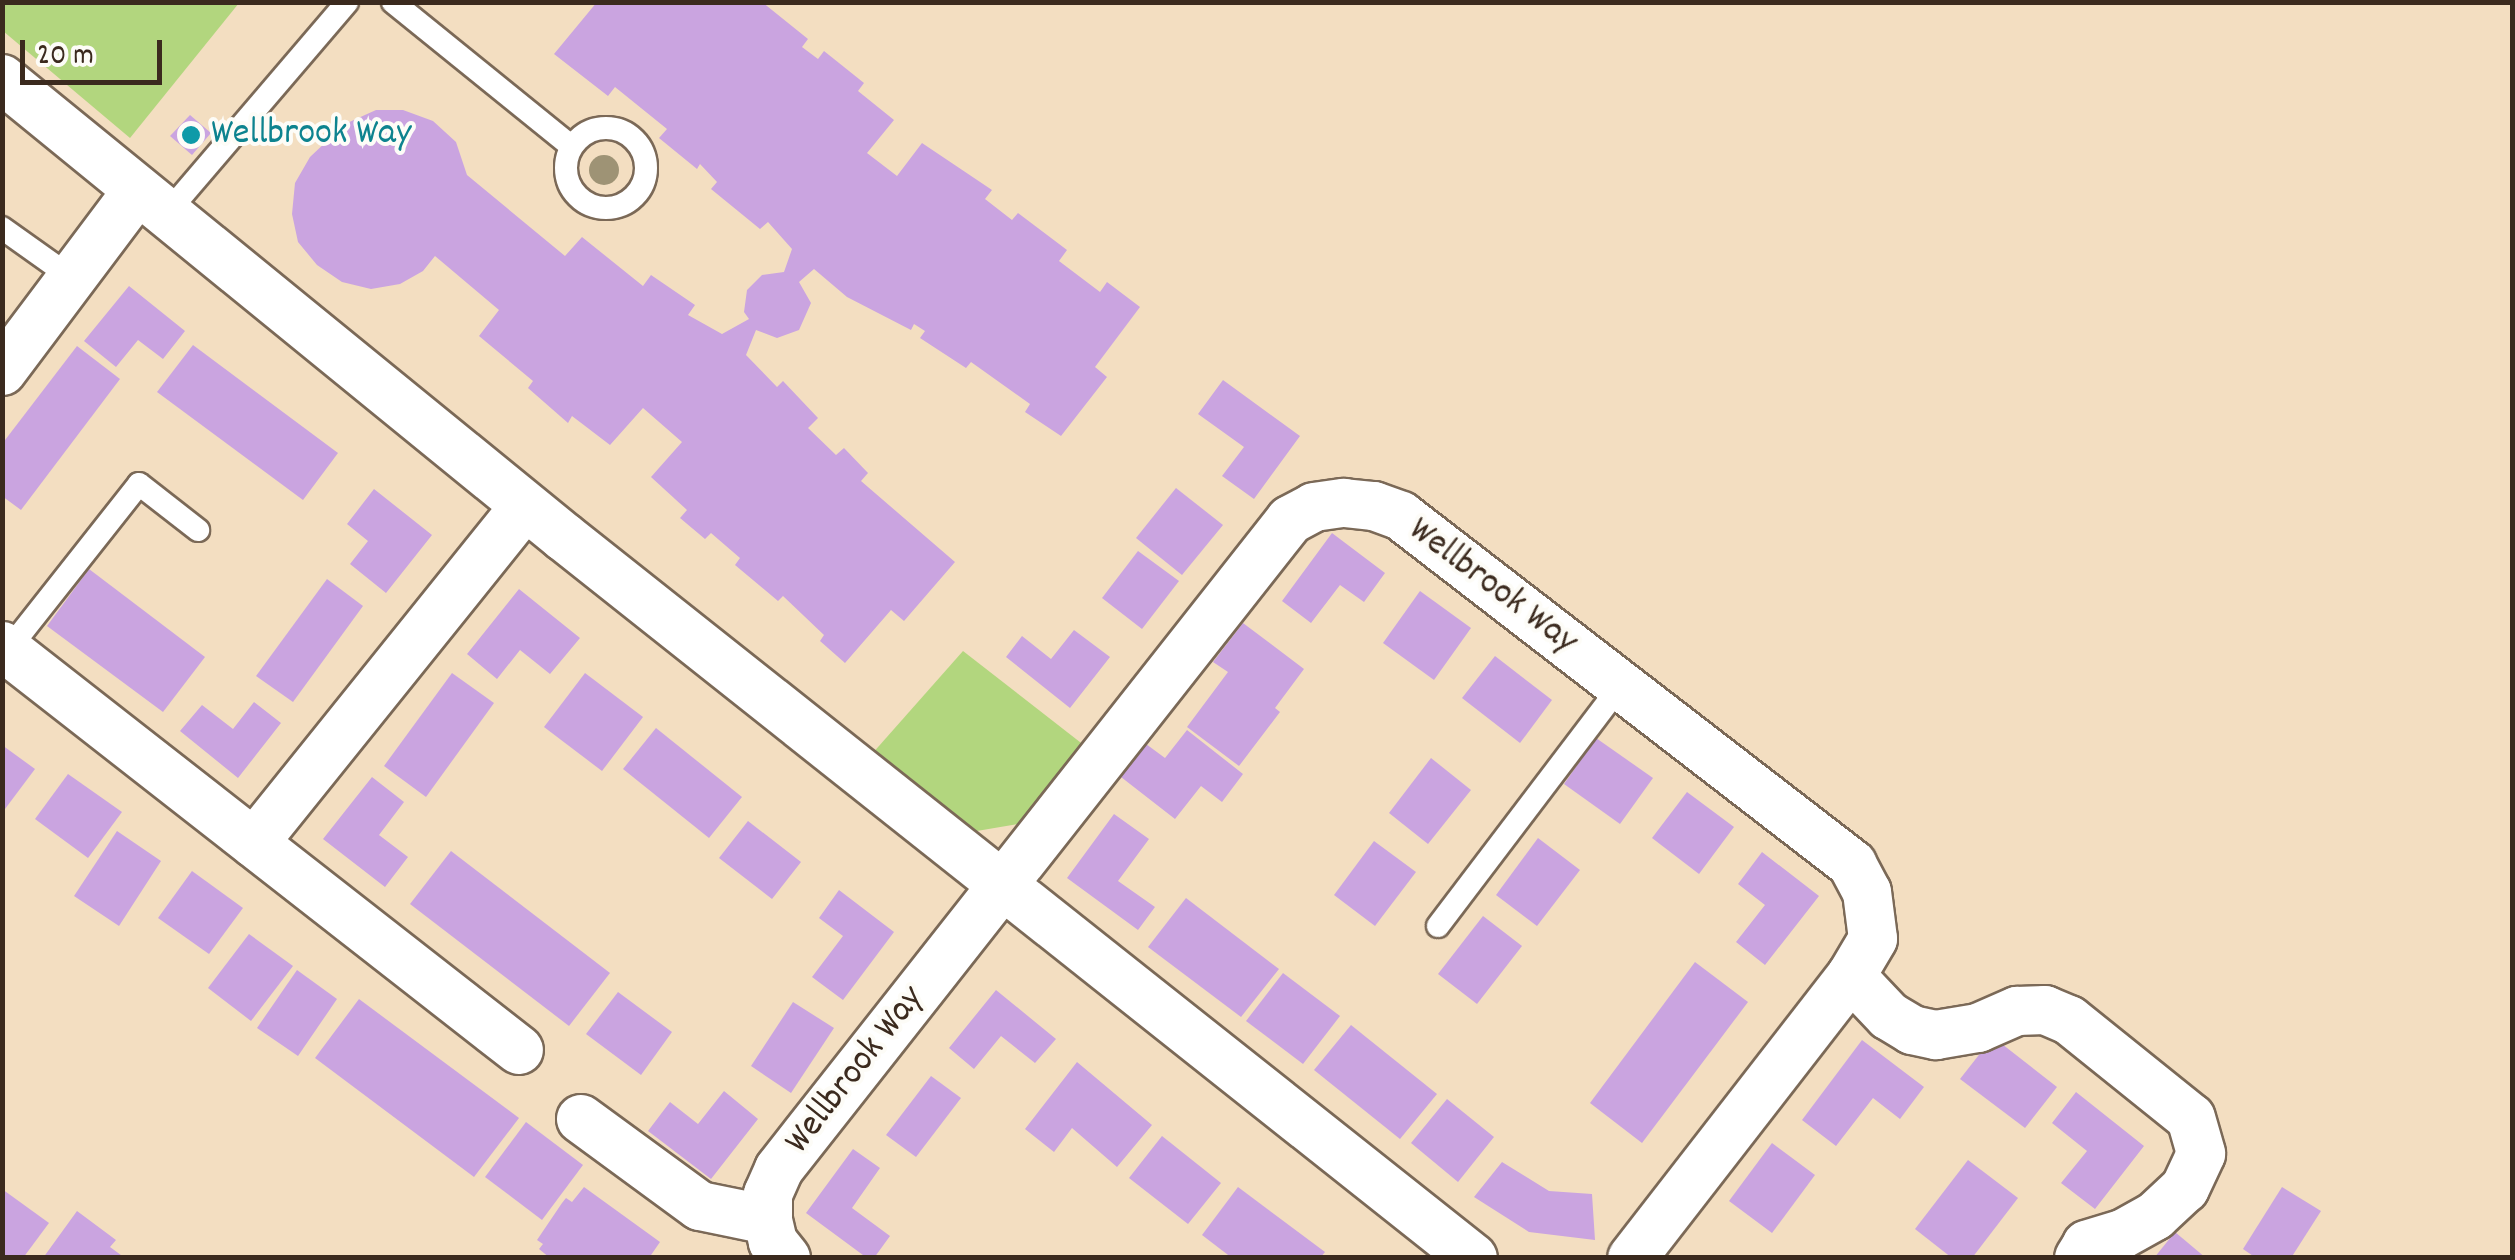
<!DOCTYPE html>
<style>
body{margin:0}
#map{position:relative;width:2515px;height:1260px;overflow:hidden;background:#f3dec1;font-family:Dekko,sans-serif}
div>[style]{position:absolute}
.green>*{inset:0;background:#b2d67e}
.building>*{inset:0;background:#caa4e0}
.roads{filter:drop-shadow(2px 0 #7b6957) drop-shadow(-2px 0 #7b6957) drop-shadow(0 2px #7b6957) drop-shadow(0 -2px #7b6957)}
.lane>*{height:22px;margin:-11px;padding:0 11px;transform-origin:11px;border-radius:11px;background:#fff}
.lane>.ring{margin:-11px;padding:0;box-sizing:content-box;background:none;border:22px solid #fff;border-radius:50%}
.street>*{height:48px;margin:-24px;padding:0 24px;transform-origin:24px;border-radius:24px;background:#fff}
.trees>*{width:30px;height:30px;margin:-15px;border-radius:50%;background:#9e9375}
.dots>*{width:28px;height:28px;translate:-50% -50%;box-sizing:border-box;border:5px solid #fdfcf7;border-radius:50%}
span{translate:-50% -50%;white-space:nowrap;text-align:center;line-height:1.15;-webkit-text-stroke:8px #fdfcf7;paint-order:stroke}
.culture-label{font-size:38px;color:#0d838f}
.left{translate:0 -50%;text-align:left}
.street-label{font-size:38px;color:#3b2a1e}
.frame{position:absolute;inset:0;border:5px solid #3b2a1e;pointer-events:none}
.scale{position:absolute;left:20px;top:40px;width:142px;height:45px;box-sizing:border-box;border:5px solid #3b2a1e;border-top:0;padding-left:12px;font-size:30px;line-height:35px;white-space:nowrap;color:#3b2a1e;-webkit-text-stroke:8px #fdfcf7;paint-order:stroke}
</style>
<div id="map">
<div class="green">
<div style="clip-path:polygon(2px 3px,3px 2px,239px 3px,130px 138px,3px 31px)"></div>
<div style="clip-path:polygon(963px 651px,1085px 746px,1024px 823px,965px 833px,871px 755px)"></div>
</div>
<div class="building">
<div style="clip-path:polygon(597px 2px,762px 2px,808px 39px,802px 47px,818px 59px,824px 51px,864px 83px,858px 91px,894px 120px,867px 153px,897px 176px,922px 143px,992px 190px,985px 199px,1012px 220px,1018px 213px,1067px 250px,1059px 261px,1100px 292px,1107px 282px,1140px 307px,1095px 367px,1107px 377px,1061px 436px,1025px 412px,1030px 404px,971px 362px,966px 368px,920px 338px,925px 331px,914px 324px,911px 330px,847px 297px,814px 269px,799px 282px,811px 303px,799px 330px,777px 338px,756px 330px,746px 355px,777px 387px,783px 381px,818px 418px,808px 428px,836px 455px,844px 448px,868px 473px,861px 481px,955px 562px,904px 621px,891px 610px,845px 663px,820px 641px,824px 635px,783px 596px,778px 601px,735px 565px,740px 558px,711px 533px,705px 539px,680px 518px,687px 510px,651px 477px,682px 442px,643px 408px,610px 445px,572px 416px,568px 423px,528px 388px,533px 381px,479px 336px,499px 310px,435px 256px,423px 271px,400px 284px,371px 289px,342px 282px,317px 265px,298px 242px,292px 214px,295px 183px,310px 157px,345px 124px,376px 110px,403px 110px,433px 121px,456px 142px,467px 175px,565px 256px,582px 237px,643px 286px,651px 275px,695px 305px,688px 315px,722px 334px,749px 319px,744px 312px,747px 290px,762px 275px,784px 272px,792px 249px,768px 222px,760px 229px,711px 189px,717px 182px,700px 164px,697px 169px,659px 138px,667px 129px,615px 87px,608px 96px,554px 54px)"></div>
<div style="clip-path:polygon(190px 115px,211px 133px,192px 155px,170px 136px)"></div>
<div style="clip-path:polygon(129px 286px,185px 331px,163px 359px,138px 340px,116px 367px,84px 341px)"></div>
<div style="clip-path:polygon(193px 345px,338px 453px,303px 500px,157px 392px)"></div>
<div style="clip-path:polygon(77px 346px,120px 379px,21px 510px,2px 496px,2px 444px)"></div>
<div style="clip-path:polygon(1223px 380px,1300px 436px,1254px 499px,1222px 476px,1244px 447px,1198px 414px)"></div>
<div style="clip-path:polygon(1176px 488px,1223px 525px,1182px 575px,1136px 538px)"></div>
<div style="clip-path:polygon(374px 489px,432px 535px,386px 593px,350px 564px,368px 541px,347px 524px)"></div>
<div style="clip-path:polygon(1332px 533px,1385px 573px,1364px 602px,1340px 585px,1311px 623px,1282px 601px)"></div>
<div style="clip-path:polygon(1138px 551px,1179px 581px,1142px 629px,1102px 598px)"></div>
<div style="clip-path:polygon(89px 569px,205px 657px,163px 712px,47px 626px)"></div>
<div style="clip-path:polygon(327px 579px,363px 606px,293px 702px,256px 676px)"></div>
<div style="clip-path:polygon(519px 589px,580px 638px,550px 674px,520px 650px,497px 679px,467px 654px)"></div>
<div style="clip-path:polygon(1420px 591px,1471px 628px,1434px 680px,1383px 643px)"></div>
<div style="clip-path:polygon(1243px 623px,1304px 669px,1275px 708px,1280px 712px,1239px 766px,1187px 727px,1228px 672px,1213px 662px)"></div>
<div style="clip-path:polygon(1074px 630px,1110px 657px,1070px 708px,1006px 657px,1022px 636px,1051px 659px)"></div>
<div style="clip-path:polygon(1495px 656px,1552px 700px,1520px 743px,1462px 698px)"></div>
<div style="clip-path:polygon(452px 673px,494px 703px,426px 797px,384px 766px)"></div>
<div style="clip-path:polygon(585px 673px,643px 717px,602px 771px,544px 727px)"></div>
<div style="clip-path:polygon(254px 702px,281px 723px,238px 778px,180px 731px,202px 705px,233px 729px)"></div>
<div style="clip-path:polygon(656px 728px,742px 797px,709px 838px,623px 769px)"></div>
<div style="clip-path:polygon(1187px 730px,1243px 774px,1222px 802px,1201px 786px,1175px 819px,1121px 777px,1146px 744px,1165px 758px)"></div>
<div style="clip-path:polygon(1596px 738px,1653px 778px,1620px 824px,1564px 784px)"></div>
<div style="clip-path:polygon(2px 745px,35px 769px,2px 813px)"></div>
<div style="clip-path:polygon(1431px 758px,1471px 790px,1428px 844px,1389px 813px)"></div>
<div style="clip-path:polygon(68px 774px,122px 812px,88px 858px,35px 819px)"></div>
<div style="clip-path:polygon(372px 777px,404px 802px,379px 835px,408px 857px,385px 887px,323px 839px)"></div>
<div style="clip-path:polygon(1687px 792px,1734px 827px,1699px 874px,1652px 838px)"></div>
<div style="clip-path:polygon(1114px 814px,1149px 839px,1118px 881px,1155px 907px,1138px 930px,1067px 878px)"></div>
<div style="clip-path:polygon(748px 821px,801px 862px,772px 899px,719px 858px)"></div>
<div style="clip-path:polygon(117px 831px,161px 861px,119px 926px,74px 896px)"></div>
<div style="clip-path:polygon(1538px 838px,1580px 870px,1537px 926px,1496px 895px)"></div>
<div style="clip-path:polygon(1374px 841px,1416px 872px,1375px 926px,1334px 895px)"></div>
<div style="clip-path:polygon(451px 851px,610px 973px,569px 1026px,410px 904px)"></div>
<div style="clip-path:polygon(1762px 852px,1819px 896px,1765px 965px,1736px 942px,1765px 905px,1738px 884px)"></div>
<div style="clip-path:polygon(192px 871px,243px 908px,209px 954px,158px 918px)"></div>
<div style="clip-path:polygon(839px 890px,894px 932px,843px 1000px,812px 977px,843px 936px,819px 918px)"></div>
<div style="clip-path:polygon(1186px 898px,1279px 969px,1241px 1017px,1148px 947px)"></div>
<div style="clip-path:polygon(1483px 916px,1522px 946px,1477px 1004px,1438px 974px)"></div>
<div style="clip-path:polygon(249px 934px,293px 966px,251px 1021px,208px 988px)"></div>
<div style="clip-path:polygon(1695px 962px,1748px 1002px,1642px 1143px,1590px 1103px)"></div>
<div style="clip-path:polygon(297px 970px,337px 999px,298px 1056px,257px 1028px)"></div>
<div style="clip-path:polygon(1283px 973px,1340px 1016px,1303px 1064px,1246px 1021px)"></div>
<div style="clip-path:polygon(996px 990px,1056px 1039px,1035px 1063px,1001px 1036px,974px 1069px,949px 1048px)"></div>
<div style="clip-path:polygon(618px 992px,672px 1032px,641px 1075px,586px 1034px)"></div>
<div style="clip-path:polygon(359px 999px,519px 1118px,474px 1177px,315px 1058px)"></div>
<div style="clip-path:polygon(793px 1002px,834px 1028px,791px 1093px,751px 1066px)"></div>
<div style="clip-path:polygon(1351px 1025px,1437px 1094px,1400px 1139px,1314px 1070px)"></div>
<div style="clip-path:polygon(1993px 1037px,2057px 1087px,2025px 1128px,1960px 1079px)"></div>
<div style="clip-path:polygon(1862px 1040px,1924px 1087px,1900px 1119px,1873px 1098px,1836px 1146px,1802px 1120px)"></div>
<div style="clip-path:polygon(1077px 1062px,1152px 1125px,1117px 1167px,1072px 1128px,1054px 1152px,1025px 1129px)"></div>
<div style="clip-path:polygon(931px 1076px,961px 1098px,916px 1157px,886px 1135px)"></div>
<div style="clip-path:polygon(724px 1091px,758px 1119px,711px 1179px,648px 1131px,670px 1102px,698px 1124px)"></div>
<div style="clip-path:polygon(2076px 1092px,2144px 1146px,2095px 1209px,2061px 1183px,2087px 1151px,2052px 1123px)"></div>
<div style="clip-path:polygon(1447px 1099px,1494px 1137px,1458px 1182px,1411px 1143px)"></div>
<div style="clip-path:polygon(526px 1122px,583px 1165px,542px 1220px,485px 1177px)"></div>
<div style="clip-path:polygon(1162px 1136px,1221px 1183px,1188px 1224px,1129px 1178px)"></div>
<div style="clip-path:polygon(1772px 1143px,1815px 1175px,1772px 1233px,1729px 1201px)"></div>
<div style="clip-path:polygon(853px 1149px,880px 1168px,852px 1208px,890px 1236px,874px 1258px,867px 1258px,806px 1213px)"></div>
<div style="clip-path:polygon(1968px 1160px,2018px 1198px,1972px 1258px,1952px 1258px,1915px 1229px)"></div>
<div style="clip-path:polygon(1502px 1162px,1549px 1191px,1592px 1194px,1595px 1240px,1529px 1232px,1474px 1197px)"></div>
<div style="clip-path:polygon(584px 1187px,660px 1242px,649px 1258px,550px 1258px,539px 1249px,543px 1244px,537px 1240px,562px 1203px,566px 1198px,572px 1202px)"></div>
<div style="clip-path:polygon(1238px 1187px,1325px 1252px,1320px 1258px,1232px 1258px,1202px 1235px)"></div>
<div style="clip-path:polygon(2282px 1187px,2321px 1211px,2291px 1258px,2256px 1258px,2243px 1249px)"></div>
<div style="clip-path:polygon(2px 1189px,49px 1223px,23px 1258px,2px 1258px)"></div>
<div style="clip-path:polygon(77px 1211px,116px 1240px,110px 1247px,125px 1258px,43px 1258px)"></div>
<div style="clip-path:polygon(2175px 1232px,2206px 1258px,2154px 1258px)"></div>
</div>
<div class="roads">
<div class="lane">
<div style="left:393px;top:2px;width:229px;rotate:39deg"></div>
<div class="ring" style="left:566px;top:128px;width:58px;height:58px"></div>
<div style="left:167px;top:213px;width:277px;rotate:-49.5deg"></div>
<div style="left:2px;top:228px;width:86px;rotate:35.5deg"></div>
<div style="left:8px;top:650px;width:211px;rotate:-51.7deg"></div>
<div style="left:139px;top:484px;width:75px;rotate:37.9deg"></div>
<div style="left:1438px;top:926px;width:303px;rotate:-52.8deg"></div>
</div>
<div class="street">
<div style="left:2px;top:79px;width:725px;rotate:39.18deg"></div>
<div style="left:564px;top:537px;width:1160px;rotate:38.42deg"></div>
<div style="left:2px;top:371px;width:226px;rotate:-53.1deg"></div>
<div style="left:2px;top:646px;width:656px;rotate:38.01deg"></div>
<div style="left:254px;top:843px;width:432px;rotate:-51.2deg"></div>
<div style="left:1851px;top:976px;width:55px;rotate:46.5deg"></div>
<div style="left:1889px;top:1016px;width:27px;rotate:31deg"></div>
<div style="left:1912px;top:1030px;width:25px;rotate:12deg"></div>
<div style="left:1936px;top:1035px;width:43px;rotate:-9.5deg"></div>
<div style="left:1978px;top:1028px;width:43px;rotate:-23.6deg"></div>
<div style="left:2017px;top:1011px;width:28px;rotate:-2deg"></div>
<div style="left:2045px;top:1010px;width:26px;rotate:23deg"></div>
<div style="left:2069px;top:1020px;width:156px;rotate:38.8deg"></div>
<div style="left:2191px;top:1118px;width:37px;rotate:74deg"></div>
<div style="left:2201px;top:1154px;width:38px;rotate:115deg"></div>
<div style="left:2185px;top:1188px;width:41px;rotate:137deg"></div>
<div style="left:2155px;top:1216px;width:38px;rotate:151deg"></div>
<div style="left:2122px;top:1234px;width:37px;rotate:163deg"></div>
<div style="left:2087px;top:1245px;width:15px;rotate:122deg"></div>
<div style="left:581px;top:1119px;width:147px;rotate:36.2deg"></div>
<div style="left:700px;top:1206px;width:69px;rotate:11.6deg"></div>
<div style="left:786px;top:1258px;width:21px;rotate:-129deg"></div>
<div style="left:773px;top:1242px;width:23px;rotate:-103deg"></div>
<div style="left:768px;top:1220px;width:26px;rotate:-90deg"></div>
<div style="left:768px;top:1194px;width:27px;rotate:-66deg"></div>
<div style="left:779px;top:1169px;width:826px;rotate:-51.78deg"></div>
<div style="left:1290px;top:520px;width:27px;rotate:-28deg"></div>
<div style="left:1314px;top:507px;width:30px;rotate:-8deg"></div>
<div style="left:1344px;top:503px;width:30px;rotate:6deg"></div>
<div style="left:1374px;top:506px;width:29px;rotate:20deg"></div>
<div style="left:1401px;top:516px;width:570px;rotate:37.65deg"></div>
<div style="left:1852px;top:864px;width:32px;rotate:62deg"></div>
<div style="left:1867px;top:892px;width:47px;rotate:82.7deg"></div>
<div style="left:1873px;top:939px;width:43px;rotate:120.7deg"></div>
<div style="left:1851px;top:976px;width:357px;rotate:127.8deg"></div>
</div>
</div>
<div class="trees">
<div style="left:604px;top:170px"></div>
</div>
<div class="dots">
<div style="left:191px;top:135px;background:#0f9aa8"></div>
</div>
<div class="culture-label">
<span class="left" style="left:211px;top:135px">Wellbrook Way</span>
</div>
<div class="street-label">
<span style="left:1492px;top:587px;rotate:37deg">Wellbrook Way</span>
<span style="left:856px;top:1071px;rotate:-52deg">Wellbrook Way</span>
</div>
<div class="frame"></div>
<div class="scale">20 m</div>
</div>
